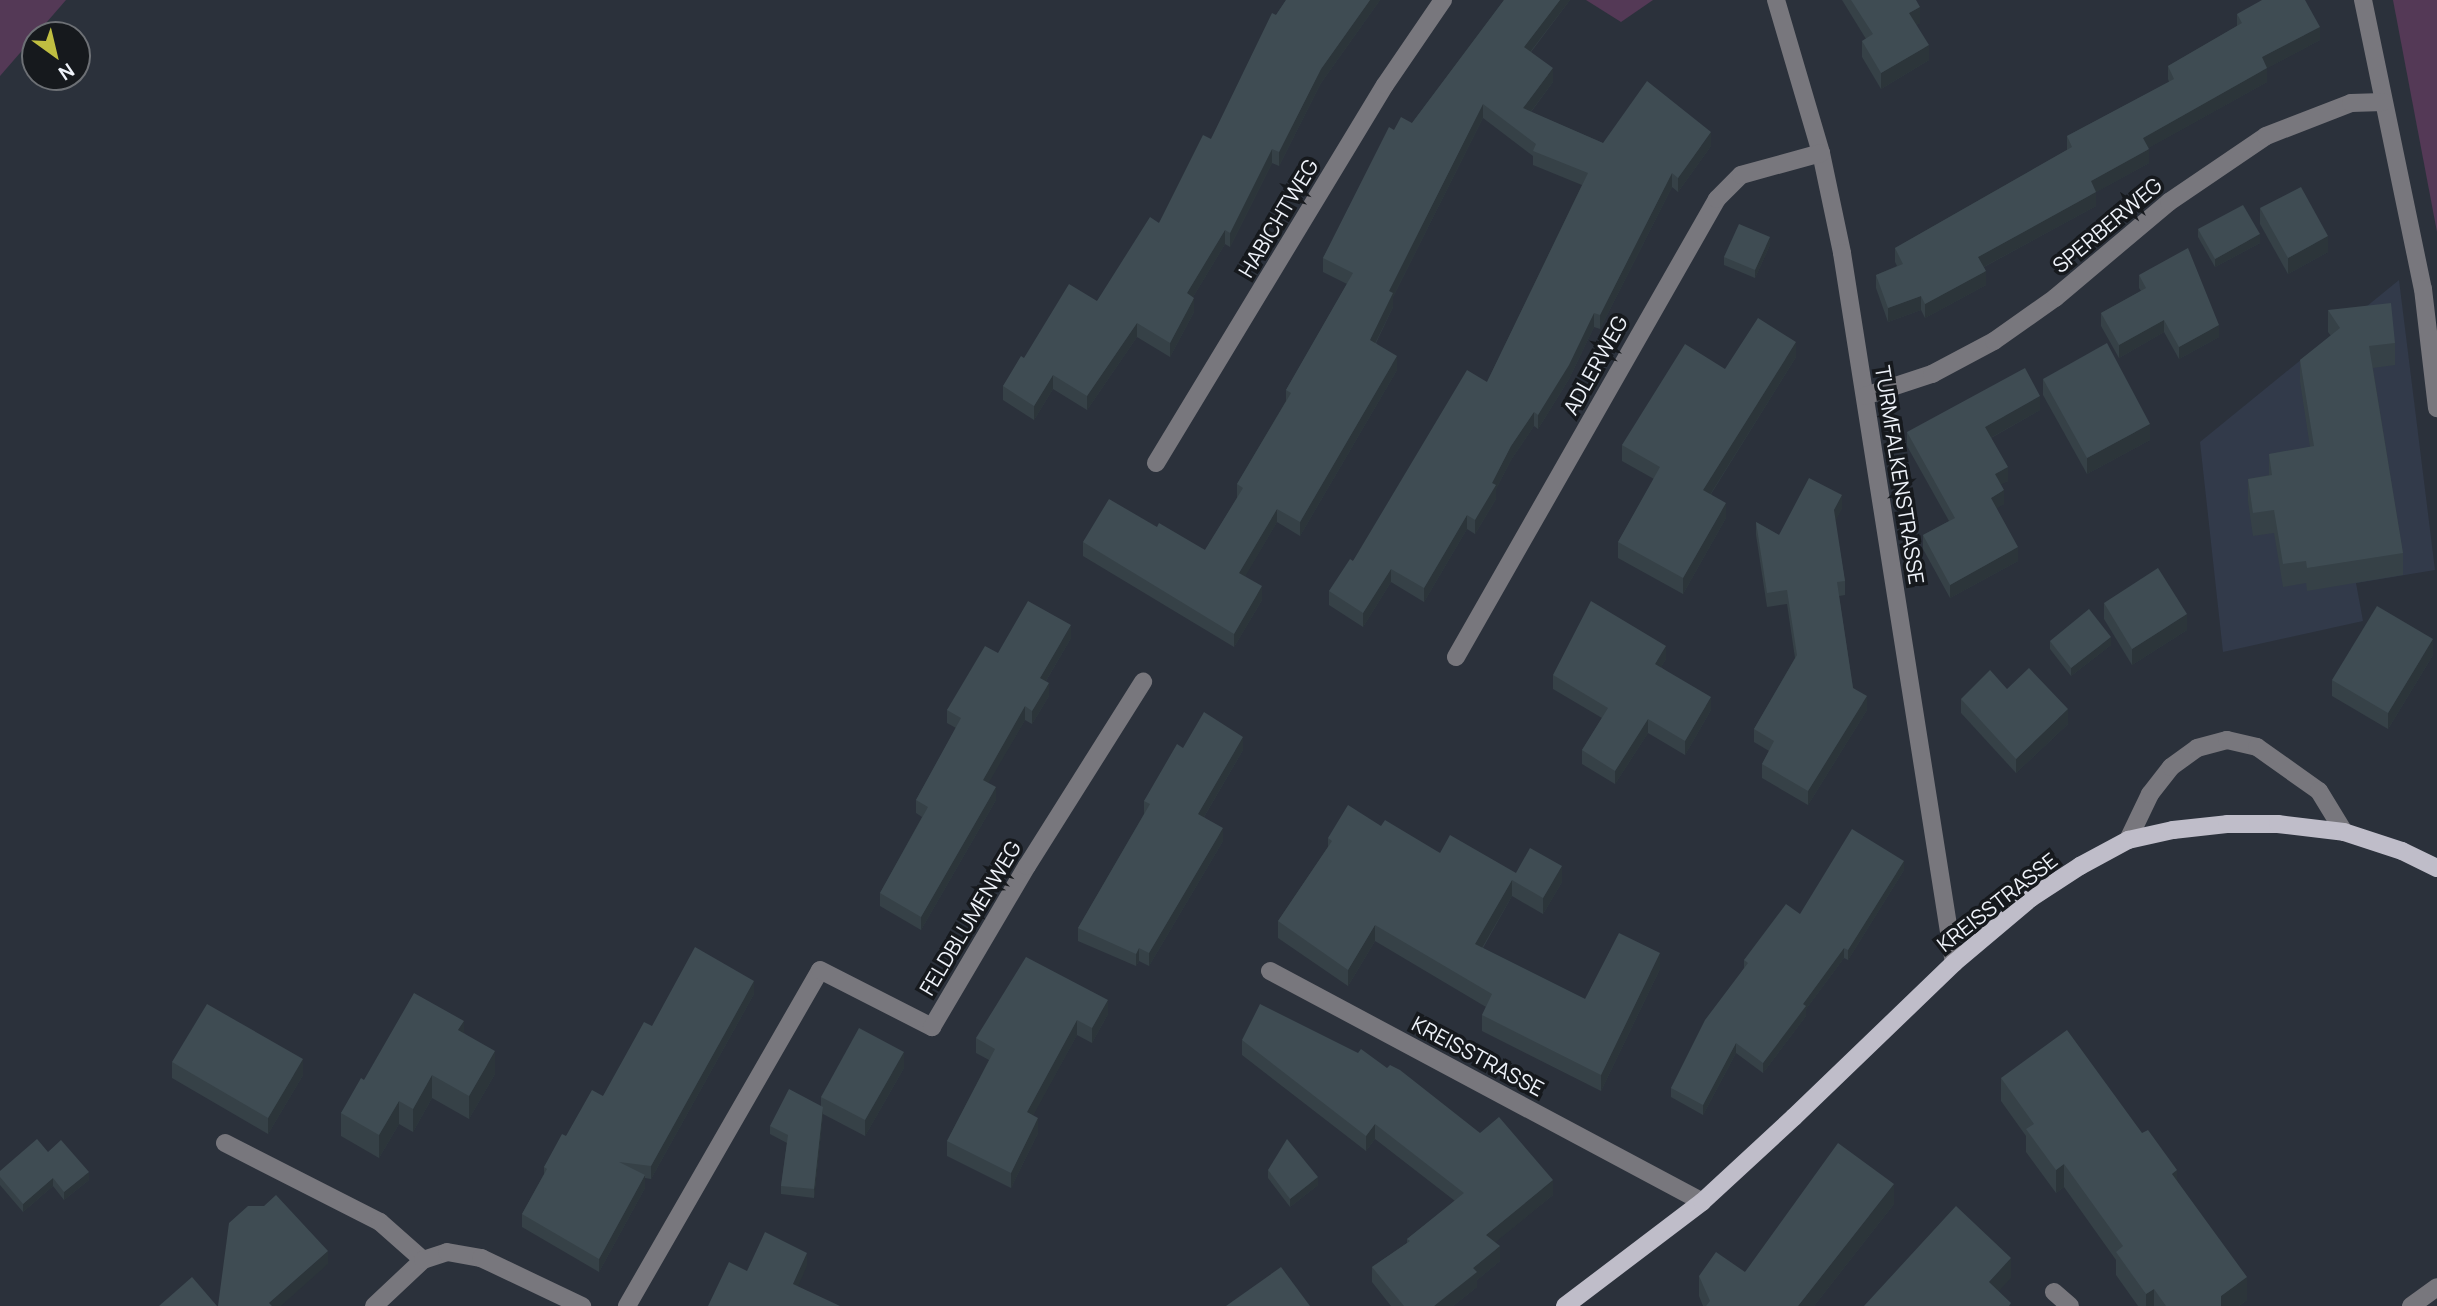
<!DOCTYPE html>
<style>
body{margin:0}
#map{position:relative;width:2437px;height:1306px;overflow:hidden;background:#2b313b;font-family:Manrope,sans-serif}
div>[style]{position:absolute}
.built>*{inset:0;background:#323a4a}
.green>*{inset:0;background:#543956}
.minor>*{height:18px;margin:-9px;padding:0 9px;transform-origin:9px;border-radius:9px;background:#78777d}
.major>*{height:18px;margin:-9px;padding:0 9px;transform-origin:9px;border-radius:9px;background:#bfbdc9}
.wall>*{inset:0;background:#364147}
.shaded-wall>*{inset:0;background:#2c353a}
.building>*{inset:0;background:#3f4c53}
span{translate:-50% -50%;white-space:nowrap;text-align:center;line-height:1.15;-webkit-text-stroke:7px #16191d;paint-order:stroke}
.street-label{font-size:21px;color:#eff3fa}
.north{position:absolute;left:21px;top:21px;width:70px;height:70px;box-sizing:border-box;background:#16191d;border:2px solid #6d7075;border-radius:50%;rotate:146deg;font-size:19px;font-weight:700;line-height:28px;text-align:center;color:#eff3fa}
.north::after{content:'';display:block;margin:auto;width:24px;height:32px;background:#c0be41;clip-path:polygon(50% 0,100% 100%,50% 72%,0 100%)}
</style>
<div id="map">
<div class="built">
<div style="clip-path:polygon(2399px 280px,2435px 570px,2356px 583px,2363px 621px,2223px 652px,2200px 442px)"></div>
</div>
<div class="green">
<div style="clip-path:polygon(0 0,66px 0,0 76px)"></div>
<div style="clip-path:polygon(1586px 0,1653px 0,1621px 22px)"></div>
<div style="clip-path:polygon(2393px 0,2437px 0,2437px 232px)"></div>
</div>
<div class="minor">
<div style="left:1776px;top:0;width:159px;rotate:73.6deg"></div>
<div style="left:1821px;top:153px;width:102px;rotate:78.1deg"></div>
<div style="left:1842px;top:253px;width:719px;rotate:81.04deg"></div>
<div style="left:2363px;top:0;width:295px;rotate:78.3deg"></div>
<div style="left:2423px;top:289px;width:120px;rotate:83.3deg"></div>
<div style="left:1865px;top:396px;width:71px;rotate:-18.2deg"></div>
<div style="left:1932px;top:374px;width:70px;rotate:-28deg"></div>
<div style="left:1994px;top:341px;width:75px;rotate:-35.2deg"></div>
<div style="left:2055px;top:298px;width:149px;rotate:-40.1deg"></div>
<div style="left:2169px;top:202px;width:117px;rotate:-34.2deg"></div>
<div style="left:2266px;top:136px;width:91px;rotate:-21.2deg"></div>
<div style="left:2351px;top:103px;width:32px;rotate:-2deg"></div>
<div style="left:1156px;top:463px;width:442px;rotate:-58.8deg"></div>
<div style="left:1385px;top:85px;width:103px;rotate:-55.7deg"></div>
<div style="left:1456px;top:657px;width:527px;rotate:-60.32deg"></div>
<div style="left:1717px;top:199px;width:34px;rotate:-45deg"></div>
<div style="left:1741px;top:175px;width:83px;rotate:-15.4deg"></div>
<div style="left:2128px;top:840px;width:51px;rotate:-64.4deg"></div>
<div style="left:2150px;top:794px;width:34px;rotate:-52deg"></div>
<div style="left:2171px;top:767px;width:32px;rotate:-36deg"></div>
<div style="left:2197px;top:748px;width:31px;rotate:-15deg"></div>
<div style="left:2227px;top:740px;width:31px;rotate:13deg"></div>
<div style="left:2257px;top:747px;width:76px;rotate:35.4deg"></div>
<div style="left:2319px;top:791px;width:48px;rotate:58.6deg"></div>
<div style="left:1270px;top:971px;width:490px;rotate:28.1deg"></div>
<div style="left:225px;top:1143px;width:174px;rotate:27deg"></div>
<div style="left:380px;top:1222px;width:57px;rotate:41.5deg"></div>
<div style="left:2054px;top:1292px;width:21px;rotate:41deg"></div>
<div style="left:374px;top:1306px;width:67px;rotate:-43.2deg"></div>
<div style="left:423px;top:1260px;width:25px;rotate:-18deg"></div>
<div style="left:447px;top:1252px;width:35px;rotate:10deg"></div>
<div style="left:481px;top:1258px;width:112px;rotate:25.4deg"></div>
<div style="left:627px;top:1306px;width:387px;rotate:-60.1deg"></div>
<div style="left:820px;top:970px;width:126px;rotate:27deg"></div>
<div style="left:932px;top:1027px;width:187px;rotate:-59.5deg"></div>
<div style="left:1027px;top:866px;width:218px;rotate:-57.8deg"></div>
<div style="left:2411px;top:1306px;width:32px;rotate:-36deg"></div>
</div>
<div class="major">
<div style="left:1565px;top:1306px;width:172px;rotate:-37.2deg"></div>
<div style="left:1702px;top:1202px;width:125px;rotate:-42.7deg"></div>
<div style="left:1794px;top:1117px;width:222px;rotate:-43.9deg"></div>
<div style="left:1954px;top:963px;width:101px;rotate:-40.2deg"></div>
<div style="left:2031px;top:898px;width:59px;rotate:-33.1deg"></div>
<div style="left:2080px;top:866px;width:55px;rotate:-28.4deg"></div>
<div style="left:2128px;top:840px;width:46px;rotate:-12.5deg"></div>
<div style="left:2173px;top:830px;width:54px;rotate:-6.3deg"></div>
<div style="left:2227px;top:824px;width:51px"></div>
<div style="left:2278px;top:824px;width:66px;rotate:6.9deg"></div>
<div style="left:2344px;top:832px;width:61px;rotate:18.1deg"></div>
<div style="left:2402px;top:851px;width:39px;rotate:26deg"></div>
</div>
<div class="wall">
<div style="clip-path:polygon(1286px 0,1380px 0,1321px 83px,1279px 166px,1272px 163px,1230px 247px,1225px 244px,1193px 297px,1194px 312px,1170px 357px,1137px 337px,1087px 410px,1053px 389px,1034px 420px,1003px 400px,1003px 386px,1024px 358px,1097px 301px,1159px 223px,1211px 139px,1276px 15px)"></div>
<div style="clip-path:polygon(1504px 0,1570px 0,1531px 52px,1553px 82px,1531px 112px,1603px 143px,1711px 146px,1678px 192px,1672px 187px,1600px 329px,1594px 327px,1569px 379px,1538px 429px,1534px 426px,1511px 460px,1496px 489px,1496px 499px,1475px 534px,1467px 529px,1424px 602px,1391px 582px,1363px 627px,1329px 605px,1329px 591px,1353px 561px,1487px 382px,1582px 185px,1533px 165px,1533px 156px,1483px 118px,1393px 297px,1393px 307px,1376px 343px,1397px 370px,1300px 536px,1277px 522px,1245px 576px,1262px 600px,1234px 647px,1083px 556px,1083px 542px,1157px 527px,1205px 550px,1237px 498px,1237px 484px,1286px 401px,1286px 390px,1347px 284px,1323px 272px,1323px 258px,1394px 130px,1412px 123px)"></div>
<div style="clip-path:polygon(1842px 0,1916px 0,1920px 23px,1916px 25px,1929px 60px,1881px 89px,1862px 57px,1862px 41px,1866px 39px)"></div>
<div style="clip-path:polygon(2237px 14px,2320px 40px,2267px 68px,2267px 82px,2148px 148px,2149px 163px,2096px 192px,2096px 206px,1984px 267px,1986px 285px,1925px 318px,1921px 310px,1888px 322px,1876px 288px,1876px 275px,1897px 266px,1895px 262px,1895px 248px,2067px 150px,2067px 136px,2169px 82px,2168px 79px,2168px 66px,2237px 26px)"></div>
<div style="clip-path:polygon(2260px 208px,2328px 252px,2288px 274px,2260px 224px)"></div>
<div style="clip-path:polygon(2198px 229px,2260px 243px,2215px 267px,2198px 237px)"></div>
<div style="clip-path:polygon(1770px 245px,1755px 278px,1724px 265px,1724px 257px)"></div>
<div style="clip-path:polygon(2139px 275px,2219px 337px,2179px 359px,2164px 332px,2119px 358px,2101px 326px,2101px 313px,2141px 291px,2139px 288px)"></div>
<div style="clip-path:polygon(2328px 310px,2395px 343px,2395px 365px,2373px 368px,2403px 553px,2403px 575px,2307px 591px,2306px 583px,2283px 587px,2274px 533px,2253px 536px,2248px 501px,2248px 479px,2269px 475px,2269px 454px,2310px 447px,2300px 382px,2300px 360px,2331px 336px,2328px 332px)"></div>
<div style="clip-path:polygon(1796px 357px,1711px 494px,1726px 518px,1683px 594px,1618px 558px,1618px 542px,1654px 479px,1622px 461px,1622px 445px,1725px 369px)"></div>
<div style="clip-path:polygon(2043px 379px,2150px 440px,2087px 474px,2043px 395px)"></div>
<div style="clip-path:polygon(2040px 410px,1991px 438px,2008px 481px,2001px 484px,2004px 504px,1996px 508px,2018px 561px,1950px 598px,1923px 549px,1923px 535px,1949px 521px,1907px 446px,1907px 432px)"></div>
<div style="clip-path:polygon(1842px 508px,1835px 521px,1845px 581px,1845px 595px,1839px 596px,1853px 688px,1867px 710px,1808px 805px,1762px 778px,1762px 764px,1769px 751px,1754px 742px,1754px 729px,1795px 658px,1787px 604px,1767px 607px,1756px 535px,1756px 522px,1779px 535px)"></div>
<div style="clip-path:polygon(2104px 603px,2187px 630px,2132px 665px,2104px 619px)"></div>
<div style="clip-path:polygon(1071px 638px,1046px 681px,1049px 696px,1032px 724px,1025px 720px,988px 783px,996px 800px,921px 930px,880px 906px,880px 893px,922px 817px,916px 813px,916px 800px,956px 728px,947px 723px,947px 710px,998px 653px)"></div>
<div style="clip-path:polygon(2050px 641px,2111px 645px,2071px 676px,2050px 649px)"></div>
<div style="clip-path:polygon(2433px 655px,2388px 729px,2332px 696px,2332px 680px)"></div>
<div style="clip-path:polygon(1666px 659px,1661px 667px,1711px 710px,1685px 755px,1648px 733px,1615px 784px,1582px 764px,1582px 750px,1602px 718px,1553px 689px,1553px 675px)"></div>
<div style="clip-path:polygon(2007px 689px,2068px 724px,2016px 773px,1961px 713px,1961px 699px)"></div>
<div style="clip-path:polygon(1183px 748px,1243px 750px,1204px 817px,1223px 841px,1149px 966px,1139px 961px,1136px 966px,1078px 941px,1078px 928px,1144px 814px,1144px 801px)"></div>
<div style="clip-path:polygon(1381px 826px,1440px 853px,1516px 873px,1562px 882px,1543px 914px,1512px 896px,1483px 948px,1585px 999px,1660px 969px,1601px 1091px,1482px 1031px,1482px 1015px,1486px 1007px,1375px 941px,1348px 986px,1278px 938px,1278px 921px,1328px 847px,1328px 838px)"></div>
<div style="clip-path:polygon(1904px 870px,1848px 960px,1844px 958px,1806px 1009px,1806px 1016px,1763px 1073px,1736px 1053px,1703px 1115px,1671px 1097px,1671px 1088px,1744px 968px,1744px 960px,1800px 914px)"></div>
<div style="clip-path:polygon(754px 994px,651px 1179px,645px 1178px,645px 1188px,599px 1272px,522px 1227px,522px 1214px,544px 1174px,544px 1167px,566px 1136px,603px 1096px,652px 1026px)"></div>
<div style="clip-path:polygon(1108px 1014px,1092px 1043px,1077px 1035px,1033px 1115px,1038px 1133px,1011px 1188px,947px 1156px,947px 1141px,989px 1060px,976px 1053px,976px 1038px)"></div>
<div style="clip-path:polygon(464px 1033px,495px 1074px,469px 1119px,432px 1098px,413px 1132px,399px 1124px,379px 1158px,341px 1136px,341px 1113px,364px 1080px)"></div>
<div style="clip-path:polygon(1242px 1040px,1553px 1195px,1495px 1242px,1500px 1261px,1477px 1280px,1477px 1287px,1453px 1306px,1391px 1306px,1372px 1282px,1372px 1267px,1407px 1243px,1407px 1239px,1455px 1201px,1375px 1139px,1366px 1151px,1242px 1055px)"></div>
<div style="clip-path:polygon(172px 1062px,303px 1075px,268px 1134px,172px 1078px)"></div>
<div style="clip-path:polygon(904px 1068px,865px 1136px,823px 1114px,814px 1198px,781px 1194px,781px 1186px,787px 1143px,770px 1134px,770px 1126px,821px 1106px,821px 1097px)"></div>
<div style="clip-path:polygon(2001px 1078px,2177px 1181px,2247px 1300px,2239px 1306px,2138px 1306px,2116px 1275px,2116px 1260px,2064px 1187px,2056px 1193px,2026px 1152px,2026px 1136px,2001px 1101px)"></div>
<div style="clip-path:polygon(48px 1152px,89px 1180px,64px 1200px,53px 1186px,23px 1212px,0 1185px,0 1171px)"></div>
<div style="clip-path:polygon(1268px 1170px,1318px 1185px,1290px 1207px,1268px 1178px)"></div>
<div style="clip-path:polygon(1894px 1204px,1814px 1306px,1703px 1306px,1699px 1296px,1699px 1276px,1745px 1272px)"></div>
</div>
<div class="shaded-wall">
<div style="clip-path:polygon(1370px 0,1380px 0,1321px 83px,1279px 166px,1279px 152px,1321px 69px)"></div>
<div style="clip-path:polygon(1560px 0,1570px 0,1524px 60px,1524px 47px)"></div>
<div style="clip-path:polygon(1920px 7px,1920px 23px,1909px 29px,1909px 13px)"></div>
<div style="clip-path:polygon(2320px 27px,2320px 40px,2262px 71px,2262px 57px)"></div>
<div style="clip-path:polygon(1929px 45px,1929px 60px,1881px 89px,1881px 73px)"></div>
<div style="clip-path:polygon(1553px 68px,1553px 82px,1523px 122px,1523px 108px)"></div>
<div style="clip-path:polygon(2267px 68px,2267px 82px,2143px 151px,2143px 138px)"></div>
<div style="clip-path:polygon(1483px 104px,1483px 118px,1393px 297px,1393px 307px,1370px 354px,1370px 340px,1389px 291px)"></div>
<div style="clip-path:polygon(1711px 132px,1711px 146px,1678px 192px,1678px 178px)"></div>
<div style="clip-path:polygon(1272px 149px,1272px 163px,1230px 247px,1230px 233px)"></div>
<div style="clip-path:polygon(2149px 149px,2149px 163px,2091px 195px,2091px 181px)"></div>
<div style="clip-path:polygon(1672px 173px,1672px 187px,1600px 329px,1600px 315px)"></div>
<div style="clip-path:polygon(2096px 192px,2096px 206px,1978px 270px,1978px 257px)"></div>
<div style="clip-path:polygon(1225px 230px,1225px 244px,1187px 307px,1187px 293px)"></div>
<div style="clip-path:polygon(2260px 234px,2260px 243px,2215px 267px,2215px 259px)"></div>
<div style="clip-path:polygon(2328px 236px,2328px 252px,2288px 274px,2288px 258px)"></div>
<div style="clip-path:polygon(1770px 237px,1770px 245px,1755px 278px,1755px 270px)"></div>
<div style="clip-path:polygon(1986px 271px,1986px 285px,1925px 318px,1925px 304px)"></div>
<div style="clip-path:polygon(1921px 296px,1921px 310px,1888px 322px,1888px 308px)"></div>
<div style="clip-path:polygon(1194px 298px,1194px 312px,1170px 357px,1170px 343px)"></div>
<div style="clip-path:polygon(1594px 313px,1594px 327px,1569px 379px,1538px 429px,1538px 415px)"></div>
<div style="clip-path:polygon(2164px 320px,2164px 332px,2119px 358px,2119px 345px)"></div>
<div style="clip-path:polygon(1137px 323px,1137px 337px,1087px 410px,1087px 396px)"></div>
<div style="clip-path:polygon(2219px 325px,2219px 337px,2179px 359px,2179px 347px)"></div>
<div style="clip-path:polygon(1796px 342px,1796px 357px,1703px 506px,1703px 490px)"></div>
<div style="clip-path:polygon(1397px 356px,1397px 370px,1300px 536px,1300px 522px)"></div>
<div style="clip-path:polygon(1053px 375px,1053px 389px,1034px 420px,1034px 406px)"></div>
<div style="clip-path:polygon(2040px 396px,2040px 410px,1985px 441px,1985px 427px)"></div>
<div style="clip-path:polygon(1534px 412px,1534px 426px,1511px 460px,1496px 489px,1496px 499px,1475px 534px,1475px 520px,1492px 483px,1511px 446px)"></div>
<div style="clip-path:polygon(2150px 424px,2150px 440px,2087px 474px,2087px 458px)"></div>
<div style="clip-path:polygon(2008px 467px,2008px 481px,1995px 488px,1995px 474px)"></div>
<div style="clip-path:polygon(2004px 490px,2004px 504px,1991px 512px,1991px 498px)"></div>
<div style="clip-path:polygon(1842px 495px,1842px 508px,1834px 524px,1834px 510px)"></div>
<div style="clip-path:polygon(1726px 503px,1726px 518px,1683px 594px,1683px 578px)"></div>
<div style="clip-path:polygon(1277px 509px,1277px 522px,1239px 587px,1239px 573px)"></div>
<div style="clip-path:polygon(1467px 515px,1467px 529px,1424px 602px,1424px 588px)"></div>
<div style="clip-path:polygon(2018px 547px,2018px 561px,1950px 598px,1950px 585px)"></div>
<div style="clip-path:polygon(1391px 569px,1391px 582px,1363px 627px,1363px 613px)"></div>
<div style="clip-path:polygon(1262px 586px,1262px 600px,1234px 647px,1234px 634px)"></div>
<div style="clip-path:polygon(2187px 614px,2187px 630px,2132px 665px,2132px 649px)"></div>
<div style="clip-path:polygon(1071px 625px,1071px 638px,1040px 691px,1040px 678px)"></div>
<div style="clip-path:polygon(2111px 637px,2111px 645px,2071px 676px,2071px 668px)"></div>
<div style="clip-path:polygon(2433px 639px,2433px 655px,2388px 729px,2388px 713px)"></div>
<div style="clip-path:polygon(1666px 646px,1666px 659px,1655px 677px,1655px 664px)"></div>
<div style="clip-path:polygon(1049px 683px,1049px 696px,1032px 724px,1032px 711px)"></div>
<div style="clip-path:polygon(1867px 696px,1867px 710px,1808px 805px,1808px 791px)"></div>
<div style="clip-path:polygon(1711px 697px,1711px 710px,1685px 755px,1685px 741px)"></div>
<div style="clip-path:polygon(1025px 706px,1025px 720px,983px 793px,983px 780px)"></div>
<div style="clip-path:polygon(2068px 709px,2068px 724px,2016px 773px,2016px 759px)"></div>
<div style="clip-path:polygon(1648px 719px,1648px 733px,1615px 784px,1615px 771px)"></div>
<div style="clip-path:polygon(1243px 737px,1243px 750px,1198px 827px,1198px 814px)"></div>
<div style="clip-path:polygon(996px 787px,996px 800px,921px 930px,921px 917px)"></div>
<div style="clip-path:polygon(1223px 828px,1223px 841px,1149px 966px,1149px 953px)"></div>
<div style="clip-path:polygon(1904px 861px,1904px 870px,1848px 960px,1848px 950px)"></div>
<div style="clip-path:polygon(1562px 866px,1562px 882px,1543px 914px,1543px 898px)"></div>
<div style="clip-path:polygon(1512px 880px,1512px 896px,1475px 960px,1475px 944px)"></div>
<div style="clip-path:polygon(1375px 925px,1375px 941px,1348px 986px,1348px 970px)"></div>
<div style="clip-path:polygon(1139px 948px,1139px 961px,1136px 966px,1136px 954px)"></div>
<div style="clip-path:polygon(1844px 948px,1844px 958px,1806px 1009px,1806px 1016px,1763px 1073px,1763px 1063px,1803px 1004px)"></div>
<div style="clip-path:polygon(1660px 953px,1660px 969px,1601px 1091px,1601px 1075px)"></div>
<div style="clip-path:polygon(754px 981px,754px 994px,651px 1179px,651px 1166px)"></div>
<div style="clip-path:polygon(1108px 1000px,1108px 1014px,1092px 1043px,1092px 1028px)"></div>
<div style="clip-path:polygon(1077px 1020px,1077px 1035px,1027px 1127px,1027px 1112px)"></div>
<div style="clip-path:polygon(464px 1021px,464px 1044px,458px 1030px)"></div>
<div style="clip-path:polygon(1736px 1043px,1736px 1053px,1703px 1115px,1703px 1105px)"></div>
<div style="clip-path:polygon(495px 1051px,495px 1074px,469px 1119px,469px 1096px)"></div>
<div style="clip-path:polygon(904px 1052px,904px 1068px,865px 1136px,865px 1120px)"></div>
<div style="clip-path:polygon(303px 1059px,303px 1075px,268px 1134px,268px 1118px)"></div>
<div style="clip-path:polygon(432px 1075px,432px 1098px,413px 1132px,413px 1109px)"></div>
<div style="clip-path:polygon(399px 1101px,399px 1124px,379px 1158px,379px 1135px)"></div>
<div style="clip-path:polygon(823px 1107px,823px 1115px,814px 1198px,814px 1189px)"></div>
<div style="clip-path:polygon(1038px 1118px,1038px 1133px,1011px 1188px,1011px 1173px)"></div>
<div style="clip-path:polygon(1375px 1124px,1375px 1139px,1366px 1151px,1366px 1136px)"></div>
<div style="clip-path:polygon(2064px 1164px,2064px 1187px,2056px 1193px,2056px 1170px)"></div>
<div style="clip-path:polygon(2177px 1170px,2177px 1193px,2172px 1174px)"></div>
<div style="clip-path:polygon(89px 1172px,89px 1180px,64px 1200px,64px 1192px)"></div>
<div style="clip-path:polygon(645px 1175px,645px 1188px,599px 1272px,599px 1259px)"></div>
<div style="clip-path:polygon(1318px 1177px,1318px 1185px,1290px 1207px,1290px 1199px)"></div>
<div style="clip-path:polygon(53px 1178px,53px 1186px,23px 1212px,23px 1204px)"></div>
<div style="clip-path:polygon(1553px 1180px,1553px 1195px,1486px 1250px,1486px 1235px)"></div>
<div style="clip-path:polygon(1894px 1184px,1894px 1204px,1814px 1306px,1798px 1306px)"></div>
<div style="clip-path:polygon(1500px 1246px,1500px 1261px,1477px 1280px,1477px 1287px,1453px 1306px,1434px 1306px,1473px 1268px)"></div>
<div style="clip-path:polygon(328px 1251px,328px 1264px,281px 1306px,269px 1306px,269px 1303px)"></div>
<div style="clip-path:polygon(807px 1253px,807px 1266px,793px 1298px,793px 1284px)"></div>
<div style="clip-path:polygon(2011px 1258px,2011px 1278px,1989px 1302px,1989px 1282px)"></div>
<div style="clip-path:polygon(2247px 1277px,2247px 1300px,2239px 1306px,2221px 1306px,2221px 1296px)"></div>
<div style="clip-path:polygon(2154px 1289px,2154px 1306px,2146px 1306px,2146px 1294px)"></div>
</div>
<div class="building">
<div style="clip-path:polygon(1286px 0,1370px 0,1321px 69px,1279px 152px,1272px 149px,1230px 233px,1225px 230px,1187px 293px,1194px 298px,1170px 343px,1137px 323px,1087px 396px,1053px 375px,1034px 406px,1003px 386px,1021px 356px,1024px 358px,1069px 284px,1097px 301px,1150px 217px,1159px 223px,1203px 135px,1211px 139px,1272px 13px,1276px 15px)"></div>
<div style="clip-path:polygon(1504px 0,1560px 0,1524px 47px,1553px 68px,1523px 108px,1603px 143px,1647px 81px,1711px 132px,1678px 178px,1672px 173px,1600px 315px,1594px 313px,1569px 365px,1538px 415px,1534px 412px,1511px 446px,1492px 483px,1496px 485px,1475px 520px,1467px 515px,1424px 588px,1391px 569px,1363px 613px,1329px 591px,1350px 559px,1353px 561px,1467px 370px,1487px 382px,1588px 173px,1533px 151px,1536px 144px,1483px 104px,1389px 291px,1393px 293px,1370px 340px,1397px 356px,1300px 522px,1277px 509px,1239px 573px,1262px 586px,1234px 634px,1083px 542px,1109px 499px,1157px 527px,1159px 523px,1205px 550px,1243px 488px,1237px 484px,1291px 393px,1286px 390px,1353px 273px,1323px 258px,1389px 127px,1394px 130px,1401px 117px,1412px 123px)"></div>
<div style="clip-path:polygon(1851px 0,1916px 0,1920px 7px,1909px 13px,1929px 45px,1881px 73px,1862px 41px,1873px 34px)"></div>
<div style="clip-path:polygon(2262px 0,2305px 0,2320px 27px,2262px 57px,2267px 68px,2143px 138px,2149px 149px,2091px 181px,2096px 192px,1978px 257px,1986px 271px,1925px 304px,1921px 296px,1888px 308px,1876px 275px,1903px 264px,1895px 248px,2072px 147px,2067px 136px,2174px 79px,2168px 66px,2242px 23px,2237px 14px)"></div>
<div style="clip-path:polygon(2301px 187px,2328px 236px,2288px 258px,2260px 208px)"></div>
<div style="clip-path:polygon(2243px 205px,2260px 234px,2215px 259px,2198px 229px)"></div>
<div style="clip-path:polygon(1739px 224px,1770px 237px,1755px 270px,1724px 257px)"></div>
<div style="clip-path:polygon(2188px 248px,2219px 325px,2179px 347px,2164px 320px,2119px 345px,2101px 313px,2146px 288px,2139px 275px)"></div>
<div style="clip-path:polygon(2391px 303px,2395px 343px,2369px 346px,2403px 553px,2307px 568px,2306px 561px,2283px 564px,2274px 510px,2253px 513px,2248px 479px,2272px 475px,2269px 454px,2314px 446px,2300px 360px,2340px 328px,2328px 310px)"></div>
<div style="clip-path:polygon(1758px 318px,1796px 342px,1703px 490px,1726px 503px,1683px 578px,1618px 542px,1660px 467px,1622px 445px,1685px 344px,1725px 369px)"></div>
<div style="clip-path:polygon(2107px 343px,2150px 424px,2087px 458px,2043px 379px)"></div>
<div style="clip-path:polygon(2025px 368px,2040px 396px,1985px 427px,2008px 467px,1995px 474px,2004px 490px,1991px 498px,2018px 547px,1950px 585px,1923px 535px,1955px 518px,1907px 432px)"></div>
<div style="clip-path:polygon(1809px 478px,1842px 495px,1834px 510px,1845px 581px,1837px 582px,1853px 688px,1867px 696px,1808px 791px,1762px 764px,1774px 741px,1754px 729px,1797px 655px,1787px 590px,1767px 593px,1756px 522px,1779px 535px)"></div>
<div style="clip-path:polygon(2158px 568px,2187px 614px,2132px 649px,2104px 603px)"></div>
<div style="clip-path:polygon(1028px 601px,1071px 625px,1040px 678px,1049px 683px,1032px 711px,1025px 706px,983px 780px,996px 787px,921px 917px,880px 893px,928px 807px,916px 800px,961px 718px,947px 710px,985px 646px,998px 653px)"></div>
<div style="clip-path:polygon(1591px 601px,1666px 646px,1655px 664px,1711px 697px,1685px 741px,1648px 719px,1615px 771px,1582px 750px,1608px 708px,1553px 675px)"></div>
<div style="clip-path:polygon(2377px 606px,2433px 639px,2388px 713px,2332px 680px)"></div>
<div style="clip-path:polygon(2089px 609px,2111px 637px,2071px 668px,2050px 641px)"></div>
<div style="clip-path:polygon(2029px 668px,2068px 709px,2016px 759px,1961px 699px,1990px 670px,2007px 689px)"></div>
<div style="clip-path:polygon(1204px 712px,1243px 737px,1198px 814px,1223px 828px,1149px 953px,1139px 948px,1136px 954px,1078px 928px,1150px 804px,1144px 801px,1177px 744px,1183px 748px)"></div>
<div style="clip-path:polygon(1348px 805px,1381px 826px,1385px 820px,1440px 853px,1450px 835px,1516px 873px,1512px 880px,1530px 848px,1562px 866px,1543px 898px,1512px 880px,1475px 944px,1585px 999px,1619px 933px,1660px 953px,1601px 1075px,1482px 1015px,1492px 994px,1375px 925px,1348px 970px,1278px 921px,1332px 841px,1328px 838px)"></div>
<div style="clip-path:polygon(1852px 829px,1904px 861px,1848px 950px,1844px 948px,1803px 1004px,1806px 1006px,1763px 1063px,1736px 1043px,1703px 1105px,1671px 1088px,1705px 1020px,1748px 963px,1744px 960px,1786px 904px,1800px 914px)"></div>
<div style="clip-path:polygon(695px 947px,754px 981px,651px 1166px,619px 1162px,645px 1175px,599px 1259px,522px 1214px,547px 1169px,544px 1167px,562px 1134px,566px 1136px,592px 1090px,603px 1096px,644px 1022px,652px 1026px)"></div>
<div style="clip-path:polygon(1026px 957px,1108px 1000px,1092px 1028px,1077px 1020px,1027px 1112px,1038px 1118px,1011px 1173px,947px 1141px,995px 1049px,976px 1038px)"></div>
<div style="clip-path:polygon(414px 993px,464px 1021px,458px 1030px,495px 1051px,469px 1096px,432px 1075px,413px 1109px,399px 1101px,379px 1135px,341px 1113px,361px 1078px,364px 1080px)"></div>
<div style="clip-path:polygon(207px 1004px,303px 1059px,268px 1118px,172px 1062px)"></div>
<div style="clip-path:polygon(1260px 1004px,1358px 1053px,1361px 1049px,1387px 1068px,1390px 1065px,1400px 1070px,1480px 1133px,1499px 1117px,1553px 1180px,1486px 1235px,1500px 1246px,1473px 1268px,1477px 1272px,1434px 1306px,1404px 1306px,1372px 1267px,1410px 1241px,1407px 1239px,1464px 1193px,1375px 1124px,1366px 1136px,1242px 1040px)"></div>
<div style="clip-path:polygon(859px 1028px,904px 1052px,865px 1120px,821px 1097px)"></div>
<div style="clip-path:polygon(2067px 1030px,2142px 1133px,2148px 1130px,2177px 1170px,2172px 1174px,2247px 1277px,2221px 1296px,2221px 1306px,2166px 1306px,2154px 1289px,2146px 1294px,2116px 1252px,2123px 1246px,2064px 1164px,2056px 1170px,2026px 1129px,2034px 1124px,2001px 1078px)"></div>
<div style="clip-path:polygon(789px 1089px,823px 1107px,814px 1189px,781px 1186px,788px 1135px,770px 1126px)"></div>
<div style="clip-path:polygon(37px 1139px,48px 1152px,61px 1140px,89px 1172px,64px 1192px,53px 1178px,23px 1204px,0 1177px,0 1171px)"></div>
<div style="clip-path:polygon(1287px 1139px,1318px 1177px,1290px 1199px,1268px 1170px)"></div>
<div style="clip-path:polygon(1838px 1143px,1894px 1184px,1798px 1306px,1706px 1306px,1710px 1301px,1699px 1276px,1716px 1252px,1745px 1272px)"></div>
<div style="clip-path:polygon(276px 1195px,328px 1251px,269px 1303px,272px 1306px,218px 1306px,229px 1223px,248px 1206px,264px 1206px)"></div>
<div style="clip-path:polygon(1956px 1206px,2011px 1258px,1989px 1282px,2011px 1303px,2009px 1306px,1864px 1306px)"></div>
<div style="clip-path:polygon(765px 1232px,807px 1253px,793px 1284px,840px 1306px,708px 1306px,729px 1262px,747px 1271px)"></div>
<div style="clip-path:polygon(1281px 1267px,1310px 1306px,1226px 1306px)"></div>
<div style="clip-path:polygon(192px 1277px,217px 1306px,159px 1306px)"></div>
</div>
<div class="street-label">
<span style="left:1278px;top:218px;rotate:-59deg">HABICHTWEG</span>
<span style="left:2107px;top:225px;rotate:-40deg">SPERBERWEG</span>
<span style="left:1595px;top:365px;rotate:-61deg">ADLERWEG</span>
<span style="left:1900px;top:475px;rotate:81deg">TURMFALKENSTRASSE</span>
<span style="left:1997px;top:902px;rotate:-38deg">KREISSTRASSE</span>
<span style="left:970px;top:918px;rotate:-59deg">FELDBLUMENWEG</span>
<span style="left:1478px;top:1056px;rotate:28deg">KREISSTRASSE</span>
</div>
<div class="north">N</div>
</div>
